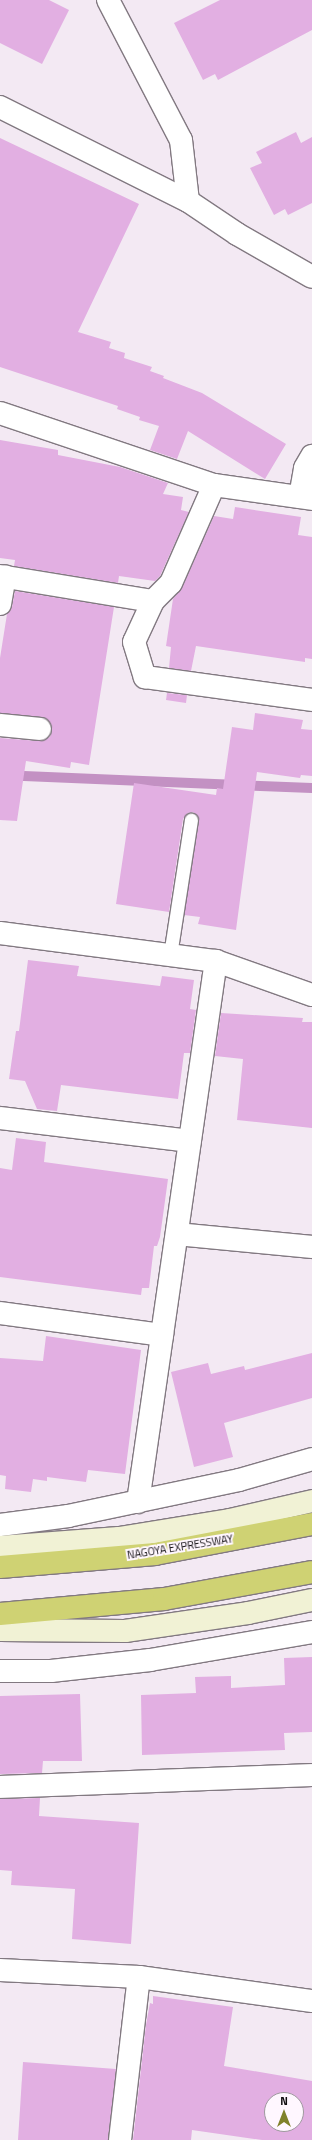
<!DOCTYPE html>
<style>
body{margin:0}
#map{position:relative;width:312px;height:2140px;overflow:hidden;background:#f3e9f3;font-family:"Titillium Web",sans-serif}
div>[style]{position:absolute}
.stream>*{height:10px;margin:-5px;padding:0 5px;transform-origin:5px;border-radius:5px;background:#c391c3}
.building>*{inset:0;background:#e2afe2}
.roads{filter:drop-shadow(1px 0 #827981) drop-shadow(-1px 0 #827981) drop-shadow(0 1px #827981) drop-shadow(0 -1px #827981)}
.lane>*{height:13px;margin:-6.5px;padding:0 6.5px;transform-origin:6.5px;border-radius:6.5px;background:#fff}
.street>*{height:22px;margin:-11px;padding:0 11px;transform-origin:11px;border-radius:11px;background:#fff}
.secondary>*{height:22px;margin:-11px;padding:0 11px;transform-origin:11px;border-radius:11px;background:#f1f2d5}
.highway>*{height:22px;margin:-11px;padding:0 11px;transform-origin:11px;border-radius:11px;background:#cfd273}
span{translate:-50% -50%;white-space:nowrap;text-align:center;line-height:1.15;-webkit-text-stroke:4px #fff7ff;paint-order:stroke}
.street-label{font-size:11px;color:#100d10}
.north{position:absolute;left:264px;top:2092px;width:40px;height:40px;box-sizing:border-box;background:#fff7ff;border:1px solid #9f999f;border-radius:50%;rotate:0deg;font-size:11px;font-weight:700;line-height:16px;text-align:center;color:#100d10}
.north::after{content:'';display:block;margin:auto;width:14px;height:18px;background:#80822b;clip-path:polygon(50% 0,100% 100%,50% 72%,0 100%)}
</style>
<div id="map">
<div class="stream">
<div style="left:0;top:775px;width:312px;rotate:2.4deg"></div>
</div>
<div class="building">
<div style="clip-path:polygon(0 0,49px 0,69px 10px,42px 64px,0 43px)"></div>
<div style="clip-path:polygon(220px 0,312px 0,312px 30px,218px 80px,215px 74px,203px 80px,174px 23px)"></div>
<div style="clip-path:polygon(296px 132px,301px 143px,312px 137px,312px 203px,288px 215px,285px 209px,274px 215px,250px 168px,262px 163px,256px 152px)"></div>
<div style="clip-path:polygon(0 138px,139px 204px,78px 332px,111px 342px,109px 348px,125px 353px,124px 358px,152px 367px,150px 371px,164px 376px,163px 378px,202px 393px,286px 444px,265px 479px,188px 431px,177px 459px,150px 450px,159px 426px,139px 420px,140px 417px,117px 409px,118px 406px,0 367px)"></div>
<div style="clip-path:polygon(0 440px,58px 450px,58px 455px,120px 467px,168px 483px,163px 494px,183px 497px,181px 510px,189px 512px,160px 576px,155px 581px,119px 576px,118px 583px,14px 566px,15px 560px,0 558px)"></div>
<div style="clip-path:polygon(235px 507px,301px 517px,298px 535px,312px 537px,312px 659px,305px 658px,305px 662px,196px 646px,191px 671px,169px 668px,171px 647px,166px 646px,173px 599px,182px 588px,214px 516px,233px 519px)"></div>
<div style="clip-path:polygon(15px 591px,114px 607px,89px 765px,71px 762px,70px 768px,26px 761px,17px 821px,0 820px,0 738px,39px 741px,50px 737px,52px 730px,51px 724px,42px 717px,0 713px,0 658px,7px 614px,12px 607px)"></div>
<div style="clip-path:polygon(167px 693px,187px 695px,186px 703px,166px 700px)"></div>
<div style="clip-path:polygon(255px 713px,303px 720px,301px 729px,312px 730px,312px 776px,301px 775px,300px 778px,257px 772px,236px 930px,198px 924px,200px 917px,184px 915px,199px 821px,198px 817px,193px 812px,188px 813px,183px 819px,169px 912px,116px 904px,134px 783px,216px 795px,217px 788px,223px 789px,232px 727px,253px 730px)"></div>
<div style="clip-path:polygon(28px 960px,79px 966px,77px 976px,160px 986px,162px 976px,194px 980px,190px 1009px,196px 1010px,190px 1053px,184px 1053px,178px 1099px,61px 1085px,57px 1111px,37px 1109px,25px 1081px,9px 1079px,16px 1031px,19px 1031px)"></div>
<div style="clip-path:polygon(221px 1013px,303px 1018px,302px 1022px,312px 1022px,312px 1128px,237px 1120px,243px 1059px,215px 1056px)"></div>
<div style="clip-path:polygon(16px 1138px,46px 1142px,44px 1162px,168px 1179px,160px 1237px,157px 1246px,154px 1246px,149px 1288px,142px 1288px,141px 1295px,0 1277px,0 1168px,12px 1170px)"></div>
<div style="clip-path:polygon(46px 1336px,141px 1350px,125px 1474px,88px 1470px,86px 1482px,47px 1477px,47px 1481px,33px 1479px,31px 1492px,5px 1489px,6px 1476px,0 1475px,0 1358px,43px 1361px)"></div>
<div style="clip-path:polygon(312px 1353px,312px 1398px,224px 1423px,233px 1457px,194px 1467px,171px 1372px,208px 1363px,211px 1374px,244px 1366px,245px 1370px)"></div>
<div style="clip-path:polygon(312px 1657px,312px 1732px,284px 1733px,285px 1750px,142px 1755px,141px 1695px,196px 1693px,195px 1677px,231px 1676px,231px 1688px,285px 1685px,284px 1658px)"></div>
<div style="clip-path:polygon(80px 1694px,82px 1761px,43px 1761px,42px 1773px,0 1774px,0 1696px)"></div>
<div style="clip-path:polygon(40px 1798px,39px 1816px,139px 1823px,131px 1944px,72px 1939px,75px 1889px,11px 1885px,12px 1871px,0 1870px,0 1799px)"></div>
<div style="clip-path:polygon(evenodd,153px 1996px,233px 2007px,224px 2066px,312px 2081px,312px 2140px,262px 2140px,192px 2130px,191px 2140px,133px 2140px,146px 2025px,150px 2003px,153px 2004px,153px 1996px,272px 2100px,296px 2100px,296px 2124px,272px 2124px,272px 2100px)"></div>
<div style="clip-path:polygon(23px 2062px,116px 2069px,108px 2140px,18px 2140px)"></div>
</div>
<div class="roads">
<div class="lane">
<div style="left:170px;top:955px;width:137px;rotate:-81.2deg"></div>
</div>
<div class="street">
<div style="left:108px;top:0;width:158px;rotate:62.5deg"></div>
<div style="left:181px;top:140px;width:61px;rotate:83.5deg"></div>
<div style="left:0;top:107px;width:210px;rotate:26.6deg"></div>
<div style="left:188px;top:201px;width:59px;rotate:34deg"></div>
<div style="left:237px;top:234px;width:86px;rotate:29.8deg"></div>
<div style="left:0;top:413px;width:226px;rotate:18.6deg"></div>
<div style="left:214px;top:485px;width:99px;rotate:8.1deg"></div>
<div style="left:300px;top:497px;width:29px;rotate:-80deg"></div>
<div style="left:305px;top:468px;width:14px;rotate:-60deg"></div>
<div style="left:0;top:576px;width:155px;rotate:9.3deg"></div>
<div style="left:153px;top:601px;width:25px;rotate:-45deg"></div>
<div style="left:171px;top:583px;width:107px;rotate:-66.3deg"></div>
<div style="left:153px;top:601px;width:45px;rotate:114.9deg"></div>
<div style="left:134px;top:642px;width:37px;rotate:73deg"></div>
<div style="left:145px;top:677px;width:169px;rotate:7.8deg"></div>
<div style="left:0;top:604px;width:28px;rotate:-80deg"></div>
<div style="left:0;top:725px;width:40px;rotate:5.7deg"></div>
<div style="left:0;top:933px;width:218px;rotate:7.4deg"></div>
<div style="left:216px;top:961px;width:102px;rotate:19.5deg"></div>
<div style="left:0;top:1118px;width:191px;rotate:6.9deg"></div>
<div style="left:177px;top:1234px;width:136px;rotate:5.5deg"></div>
<div style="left:0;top:1313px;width:163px;rotate:7.7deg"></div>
<div style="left:162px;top:1335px;width:378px;rotate:-81.8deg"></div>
<div style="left:138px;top:1502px;width:169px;rotate:-81.8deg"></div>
<div style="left:0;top:1525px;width:69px;rotate:-7.5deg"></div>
<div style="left:68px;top:1516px;width:175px;rotate:-11.9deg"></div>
<div style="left:239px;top:1480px;width:76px;rotate:-16deg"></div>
<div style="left:0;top:1671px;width:51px"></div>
<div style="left:51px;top:1671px;width:100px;rotate:-6.3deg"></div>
<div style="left:150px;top:1660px;width:164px;rotate:-9.8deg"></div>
<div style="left:0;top:1787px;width:312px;rotate:-2.2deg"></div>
<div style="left:0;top:1970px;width:139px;rotate:2.9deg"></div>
<div style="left:139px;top:1977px;width:175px;rotate:7.9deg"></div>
<div style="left:120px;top:2140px;width:164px;rotate:-83.4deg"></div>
</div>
<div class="secondary">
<div style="left:0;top:1547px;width:119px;rotate:-4.3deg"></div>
<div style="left:119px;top:1538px;width:112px;rotate:-9.2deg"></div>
<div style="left:230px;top:1520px;width:84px;rotate:-13deg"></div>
<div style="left:0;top:1630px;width:125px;rotate:0.5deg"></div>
<div style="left:125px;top:1631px;width:124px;rotate:-8.3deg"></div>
<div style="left:248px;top:1613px;width:65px;rotate:-11.5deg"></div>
</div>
<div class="highway">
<div style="left:0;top:1567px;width:156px;rotate:-4.8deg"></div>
<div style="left:155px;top:1554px;width:160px;rotate:-10.8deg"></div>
<div style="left:0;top:1614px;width:165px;rotate:-5.2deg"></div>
<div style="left:164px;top:1599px;width:150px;rotate:-10.3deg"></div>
</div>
</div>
<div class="street-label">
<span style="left:180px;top:1547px;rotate:-9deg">NAGOYA EXPRESSWAY</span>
</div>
<div class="north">N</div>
</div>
